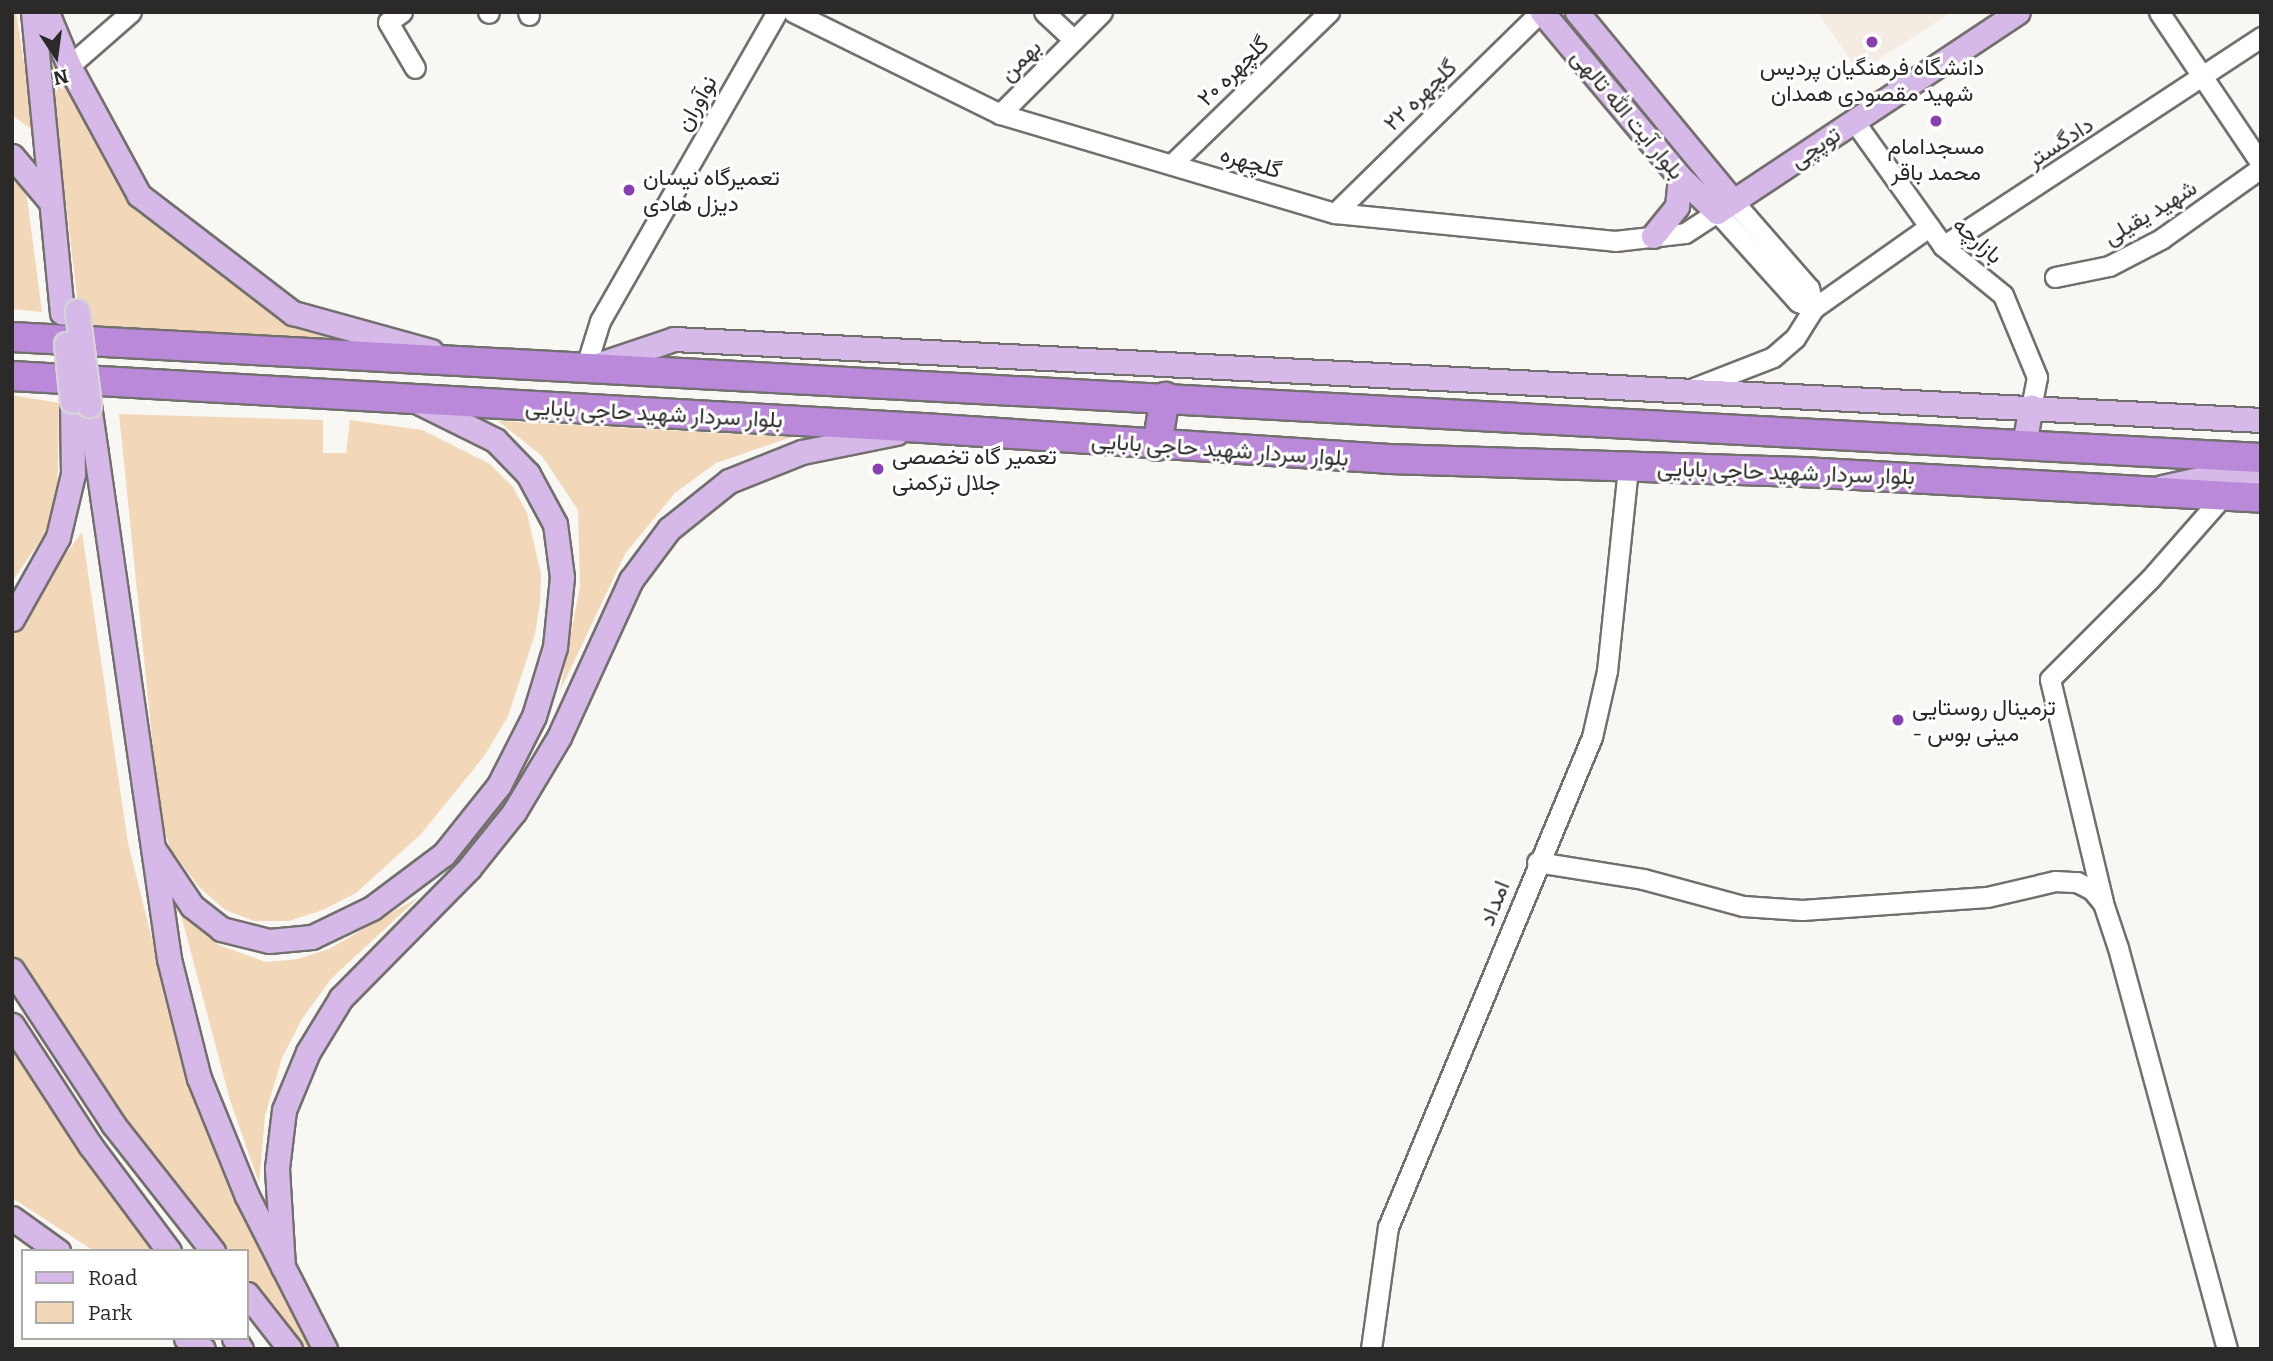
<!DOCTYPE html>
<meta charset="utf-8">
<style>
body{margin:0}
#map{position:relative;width:2273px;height:1361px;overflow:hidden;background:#f9f7f4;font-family:Bitter,Vazirmatn,serif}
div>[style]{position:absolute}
.built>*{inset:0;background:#f4ece3}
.green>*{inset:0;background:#f2d8b9}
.roads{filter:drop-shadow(2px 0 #72706d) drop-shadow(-2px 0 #72706d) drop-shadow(0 2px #72706d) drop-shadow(0 -2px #72706d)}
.minor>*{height:19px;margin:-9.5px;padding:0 9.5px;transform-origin:9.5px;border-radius:9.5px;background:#fff}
.major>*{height:23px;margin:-11.5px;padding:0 11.5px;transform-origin:11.5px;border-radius:11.5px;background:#d6b8e9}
.highway>*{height:28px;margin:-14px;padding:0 14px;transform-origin:14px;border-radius:14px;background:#ba89da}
.bridges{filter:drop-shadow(2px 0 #d5d4d4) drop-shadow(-2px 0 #d5d4d4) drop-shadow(0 2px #d5d4d4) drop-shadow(0 -2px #d5d4d4)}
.major-bridge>*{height:23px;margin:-11.5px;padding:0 11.5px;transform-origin:11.5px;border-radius:11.5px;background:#d6b8e9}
.dots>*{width:19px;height:19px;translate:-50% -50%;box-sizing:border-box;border:4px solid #fff;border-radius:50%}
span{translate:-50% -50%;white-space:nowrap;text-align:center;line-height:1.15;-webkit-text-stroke:6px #fff;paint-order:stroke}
.street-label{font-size:23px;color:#2b2a29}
.poi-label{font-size:23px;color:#2b2a29}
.left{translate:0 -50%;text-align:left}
.frame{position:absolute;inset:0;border:14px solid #2b2a29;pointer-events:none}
.legend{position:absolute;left:21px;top:1249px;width:228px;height:91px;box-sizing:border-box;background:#fff;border:2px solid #aaaaa9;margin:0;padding:9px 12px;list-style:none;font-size:21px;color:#2b2a29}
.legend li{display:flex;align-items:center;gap:14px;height:35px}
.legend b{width:35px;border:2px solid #aaaaa9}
.north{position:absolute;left:21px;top:21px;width:70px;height:70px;-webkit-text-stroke:5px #fff;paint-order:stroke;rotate:167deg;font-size:19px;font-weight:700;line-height:28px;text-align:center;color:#2b2a29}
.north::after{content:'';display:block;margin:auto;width:24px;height:32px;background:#2b2a29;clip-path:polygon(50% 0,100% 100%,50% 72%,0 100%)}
</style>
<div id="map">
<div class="built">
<div style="clip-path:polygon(1817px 12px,1952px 12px,1859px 72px)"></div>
</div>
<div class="green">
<div style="clip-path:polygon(12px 12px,16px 12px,35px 132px,12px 115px)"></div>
<div style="clip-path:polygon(48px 51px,58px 56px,130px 186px,194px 255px,269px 304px,464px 353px,82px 338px)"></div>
<div style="clip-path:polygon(12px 163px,24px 174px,42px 312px,12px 309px)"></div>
<div style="clip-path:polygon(12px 395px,59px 403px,57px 516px,12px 582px)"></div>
<div style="clip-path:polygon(119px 414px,323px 420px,323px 453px,346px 453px,350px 420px,422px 430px,490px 464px,513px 487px,527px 513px,541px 574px,540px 602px,535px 634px,508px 716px,485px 755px,421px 834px,356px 893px,323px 910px,289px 921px,254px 921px,225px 910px,199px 887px,170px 848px,160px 816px)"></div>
<div style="clip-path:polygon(498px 421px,792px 437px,716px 463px,675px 493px,625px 554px,560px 691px,580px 586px,578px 510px,542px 456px)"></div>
<div style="clip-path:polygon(82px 532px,128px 843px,188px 1083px,318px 1349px,294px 1349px,247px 1290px,247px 1251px,216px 1251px,12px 966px,12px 628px)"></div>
<div style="clip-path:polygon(419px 897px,331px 979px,302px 1019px,282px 1058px,265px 1116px,259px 1183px,230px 1100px,181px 915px,219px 945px,266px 962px,298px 959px,329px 949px)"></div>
<div style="clip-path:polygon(12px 1048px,80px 1154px,154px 1251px,94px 1251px,12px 1198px)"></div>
</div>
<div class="roads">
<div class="minor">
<div style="left:402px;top:12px;width:17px;rotate:144deg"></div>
<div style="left:388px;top:22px;width:53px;rotate:59.6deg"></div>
<div style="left:488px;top:12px;width:1px;rotate:45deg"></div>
<div style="left:528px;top:12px;width:3px;rotate:72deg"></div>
<div style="left:793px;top:12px;width:231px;rotate:26.2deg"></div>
<div style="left:1000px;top:114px;width:349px;rotate:16.5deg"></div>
<div style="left:1335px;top:213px;width:281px;rotate:5.7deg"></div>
<div style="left:1615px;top:241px;width:70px;rotate:-6.5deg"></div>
<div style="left:1685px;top:233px;width:38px;rotate:-33deg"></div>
<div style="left:1717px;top:212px;width:121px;rotate:48deg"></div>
<div style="left:1798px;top:302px;width:17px;rotate:21deg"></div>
<div style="left:1044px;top:12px;width:41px;rotate:43deg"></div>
<div style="left:2159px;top:12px;width:183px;rotate:56.1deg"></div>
<div style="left:69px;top:66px;width:82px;rotate:-41.1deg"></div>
<div style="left:1000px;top:114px;width:144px;rotate:-45deg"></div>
<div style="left:1854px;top:121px;width:153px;rotate:54.5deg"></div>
<div style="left:1943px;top:246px;width:77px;rotate:39.2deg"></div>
<div style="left:2003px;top:295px;width:89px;rotate:67.5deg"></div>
<div style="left:2037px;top:377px;width:31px;rotate:101deg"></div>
<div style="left:1172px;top:164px;width:219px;rotate:-44.1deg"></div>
<div style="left:1733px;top:201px;width:116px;rotate:48.9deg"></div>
<div style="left:1809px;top:288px;width:21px;rotate:76deg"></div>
<div style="left:1335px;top:213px;width:287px;rotate:-44.4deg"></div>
<div style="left:1943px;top:246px;width:381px;rotate:-33.3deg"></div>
<div style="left:2055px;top:277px;width:55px;rotate:-11.5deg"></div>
<div style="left:2109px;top:266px;width:59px;rotate:-27.4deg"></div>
<div style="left:2161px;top:239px;width:123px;rotate:-35.4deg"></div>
<div style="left:585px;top:369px;width:50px;rotate:-72.6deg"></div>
<div style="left:600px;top:321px;width:356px;rotate:-60.2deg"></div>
<div style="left:1691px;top:389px;width:88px;rotate:-21.3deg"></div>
<div style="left:1773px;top:357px;width:29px;rotate:-41deg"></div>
<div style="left:1795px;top:338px;width:36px;rotate:-58deg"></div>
<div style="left:1814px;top:308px;width:141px;rotate:-35.2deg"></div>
<div style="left:1537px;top:862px;width:107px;rotate:9.1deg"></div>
<div style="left:1643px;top:879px;width:104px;rotate:15.1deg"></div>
<div style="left:1743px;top:906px;width:59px;rotate:3.9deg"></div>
<div style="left:1802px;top:910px;width:185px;rotate:-4deg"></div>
<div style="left:1987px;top:897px;width:70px;rotate:-13.2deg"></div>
<div style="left:2055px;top:881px;width:22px;rotate:3deg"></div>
<div style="left:2077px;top:882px;width:17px;rotate:28deg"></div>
<div style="left:2092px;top:890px;width:17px;rotate:50deg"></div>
<div style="left:2103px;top:903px;width:47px;rotate:71.6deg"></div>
<div style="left:2118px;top:948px;width:416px;rotate:74.8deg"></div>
<div style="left:2103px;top:902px;width:229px;rotate:-103.4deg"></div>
<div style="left:2050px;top:679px;width:141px;rotate:-45deg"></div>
<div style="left:2150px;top:579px;width:111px;rotate:-48.7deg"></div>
<div style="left:1371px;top:1349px;width:123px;rotate:-82.1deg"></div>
<div style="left:1388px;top:1227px;width:531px;rotate:-67.4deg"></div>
<div style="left:1592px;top:737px;width:68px;rotate:-77.2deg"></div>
<div style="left:1607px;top:671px;width:205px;rotate:-84.1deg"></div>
</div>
<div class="major">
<div style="left:33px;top:12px;width:302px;rotate:84.5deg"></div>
<div style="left:1542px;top:12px;width:215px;rotate:50.1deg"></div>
<div style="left:1680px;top:177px;width:51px;rotate:43.4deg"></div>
<div style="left:1717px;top:212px;width:361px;rotate:-33.6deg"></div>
<div style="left:1577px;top:12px;width:245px;rotate:50.5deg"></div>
<div style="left:48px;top:15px;width:55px;rotate:67.6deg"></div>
<div style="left:69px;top:66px;width:147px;rotate:61.5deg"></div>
<div style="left:139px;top:195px;width:194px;rotate:37.5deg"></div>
<div style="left:293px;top:313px;width:143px;rotate:15.4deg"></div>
<div style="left:12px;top:156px;width:60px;rotate:49.7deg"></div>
<div style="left:1653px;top:236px;width:38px;rotate:-51deg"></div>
<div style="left:1677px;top:206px;width:29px;rotate:-84deg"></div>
<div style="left:594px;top:366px;width:84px;rotate:-18.6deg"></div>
<div style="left:674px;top:339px;width:1589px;rotate:2.92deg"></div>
<div style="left:89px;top:405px;width:560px;rotate:81.78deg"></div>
<div style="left:169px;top:959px;width:123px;rotate:75.9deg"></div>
<div style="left:199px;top:1078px;width:127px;rotate:67.9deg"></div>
<div style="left:247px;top:1196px;width:172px;rotate:63deg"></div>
<div style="left:2024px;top:445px;width:39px;rotate:-80deg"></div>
<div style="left:2162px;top:487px;width:47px;rotate:-12.3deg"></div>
<div style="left:2208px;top:477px;width:53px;rotate:3.2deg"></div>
<div style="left:12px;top:619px;width:94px;rotate:-60.7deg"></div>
<div style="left:58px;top:537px;width:65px;rotate:-76.6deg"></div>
<div style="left:73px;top:474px;width:73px;rotate:-90.8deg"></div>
<div style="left:155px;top:851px;width:66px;rotate:56.1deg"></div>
<div style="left:192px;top:906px;width:37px;rotate:38deg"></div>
<div style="left:221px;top:929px;width:49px;rotate:14deg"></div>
<div style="left:269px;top:941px;width:43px;rotate:-5.3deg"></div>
<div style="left:312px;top:937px;width:67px;rotate:-25.8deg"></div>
<div style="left:372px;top:908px;width:90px;rotate:-36.9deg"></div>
<div style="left:444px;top:854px;width:88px;rotate:-51.4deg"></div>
<div style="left:499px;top:785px;width:77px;rotate:-63.1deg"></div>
<div style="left:534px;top:716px;width:72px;rotate:-73.1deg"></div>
<div style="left:555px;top:647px;width:70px;rotate:-84.3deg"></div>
<div style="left:562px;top:577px;width:53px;rotate:-97.5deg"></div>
<div style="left:555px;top:524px;width:57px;rotate:-118.4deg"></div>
<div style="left:528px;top:474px;width:47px;rotate:-134.1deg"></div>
<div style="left:495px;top:440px;width:88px;rotate:-153.7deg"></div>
<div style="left:12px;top:970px;width:184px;rotate:56.7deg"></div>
<div style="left:113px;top:1124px;width:162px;rotate:51.8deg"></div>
<div style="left:12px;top:1025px;width:143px;rotate:57deg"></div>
<div style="left:90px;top:1145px;width:132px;rotate:53.3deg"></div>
<div style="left:12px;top:1218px;width:57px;rotate:35.7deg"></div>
<div style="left:283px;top:1267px;width:99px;rotate:-93.5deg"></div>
<div style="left:277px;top:1168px;width:58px;rotate:-83.1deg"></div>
<div style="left:284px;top:1110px;width:63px;rotate:-67.5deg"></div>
<div style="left:308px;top:1052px;width:63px;rotate:-58.6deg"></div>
<div style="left:341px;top:998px;width:182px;rotate:-45.4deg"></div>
<div style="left:469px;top:868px;width:72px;rotate:-51.2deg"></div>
<div style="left:514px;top:812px;width:87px;rotate:-59deg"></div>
<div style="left:559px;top:737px;width:173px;rotate:-65.4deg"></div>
<div style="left:631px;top:580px;width:64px;rotate:-53.3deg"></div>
<div style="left:669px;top:529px;width:77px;rotate:-38.7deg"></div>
<div style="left:729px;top:481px;width:79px;rotate:-21.7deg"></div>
<div style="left:802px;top:452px;width:96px;rotate:-11.4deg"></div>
<div style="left:247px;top:1294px;width:70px;rotate:52deg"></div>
<div style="left:186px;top:1338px;width:20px;rotate:33deg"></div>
<div style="left:234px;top:1338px;width:13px;rotate:58deg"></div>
</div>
<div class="highway">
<div style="left:12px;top:337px;width:2252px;rotate:3.08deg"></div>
<div style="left:12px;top:376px;width:912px;rotate:3.27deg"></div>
<div style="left:923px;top:428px;width:466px;rotate:3.8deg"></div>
<div style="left:1388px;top:459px;width:415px;rotate:1.8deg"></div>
<div style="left:1803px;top:472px;width:459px;rotate:3.2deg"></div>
<div style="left:1157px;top:446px;width:50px;rotate:-80.7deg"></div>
</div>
</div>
<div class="bridges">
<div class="major-bridge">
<div style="left:77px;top:311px;width:95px;rotate:82.7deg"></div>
<div style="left:66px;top:344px;width:57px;rotate:84deg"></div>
</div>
</div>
<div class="dots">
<div style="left:1872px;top:42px;background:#893fb2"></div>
<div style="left:1936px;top:121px;background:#893fb2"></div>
<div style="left:629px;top:190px;background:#893fb2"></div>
<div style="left:878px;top:469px;background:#893fb2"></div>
<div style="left:1898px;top:720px;background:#893fb2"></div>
</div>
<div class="street-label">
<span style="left:1020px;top:60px;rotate:-45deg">بهمن</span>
<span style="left:1233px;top:71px;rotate:-44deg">گلچهره ۲۰</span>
<span style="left:1420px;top:95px;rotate:-44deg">گلچهره ۲۲</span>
<span style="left:696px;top:103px;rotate:-60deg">نوآوران</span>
<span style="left:1628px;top:114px;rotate:50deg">بلوار آیت الله تالهی</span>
<span style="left:2060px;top:142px;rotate:-33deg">دادگستر</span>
<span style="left:1815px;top:147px;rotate:-34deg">توپچی</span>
<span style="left:1251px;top:162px;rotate:17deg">گلچهره</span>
<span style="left:2150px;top:212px;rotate:-31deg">شهید یقیلی</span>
<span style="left:1978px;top:240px;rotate:42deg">بازارچه</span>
<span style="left:654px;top:413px;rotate:3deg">بلوار سردار شهید حاجی بابایی</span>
<span style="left:1220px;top:449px;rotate:4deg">بلوار سردار شهید حاجی بابایی</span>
<span style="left:1786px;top:472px;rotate:2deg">بلوار سردار شهید حاجی بابایی</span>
<span style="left:1494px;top:903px;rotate:-68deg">امداد</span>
</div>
<div class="poi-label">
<span style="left:1872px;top:80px">دانشگاه فرهنگیان پردیس<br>شهید مقصودی همدان</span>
<span style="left:1936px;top:159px">مسجدامام<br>محمد باقر</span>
<span class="left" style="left:643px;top:190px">تعمیرگاه نیسان<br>دیزل هادی</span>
<span class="left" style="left:892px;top:469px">تعمیر گاه تخصصی<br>جلال ترکمنی</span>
<span class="left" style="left:1912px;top:720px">ترمینال روستایی<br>- مینی بوس</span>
</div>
<div class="frame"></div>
<ul class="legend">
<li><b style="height:9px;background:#d6b8e9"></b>Road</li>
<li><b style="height:19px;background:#f2d8b9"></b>Park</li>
</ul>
<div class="north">N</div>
</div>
